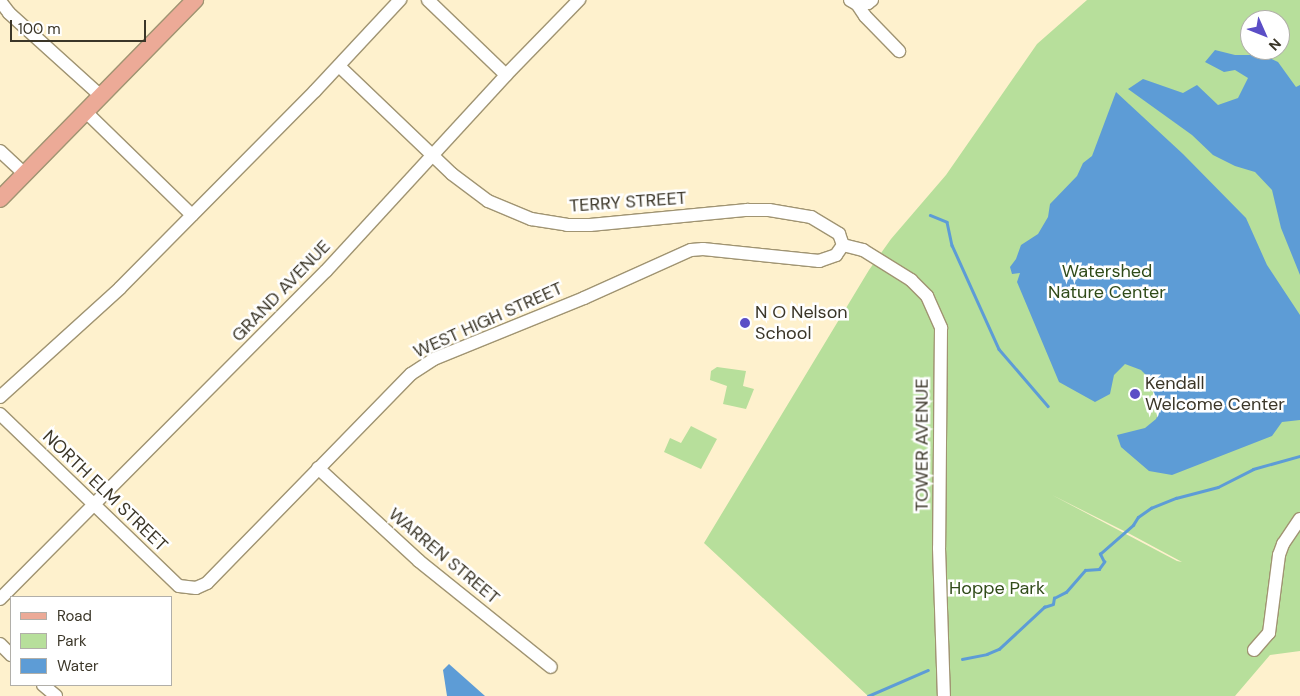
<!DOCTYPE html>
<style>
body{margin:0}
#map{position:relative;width:1300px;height:696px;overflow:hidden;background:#fef1cd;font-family:"DM Sans",sans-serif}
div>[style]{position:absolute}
.green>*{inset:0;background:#b7df9b}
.water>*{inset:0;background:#5d9cd6}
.stream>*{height:2.5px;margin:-1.25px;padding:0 1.25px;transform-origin:1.25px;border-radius:1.25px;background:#5d9cd6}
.roads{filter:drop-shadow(1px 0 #a09472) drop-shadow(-1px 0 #a09472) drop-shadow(0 1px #a09472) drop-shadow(0 -1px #a09472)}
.minor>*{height:12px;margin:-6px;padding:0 6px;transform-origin:6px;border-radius:6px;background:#fff}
.major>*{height:16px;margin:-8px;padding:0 8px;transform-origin:8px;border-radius:8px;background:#ecaa97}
.dots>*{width:14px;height:14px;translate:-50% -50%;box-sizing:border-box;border:2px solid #fff;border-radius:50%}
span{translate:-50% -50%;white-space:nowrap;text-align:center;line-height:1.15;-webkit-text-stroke:5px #fff;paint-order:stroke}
.street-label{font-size:18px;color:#3b3628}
.park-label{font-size:18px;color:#304b19}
.poi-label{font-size:18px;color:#3b3628}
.left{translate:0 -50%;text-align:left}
.legend{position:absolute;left:10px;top:596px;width:162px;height:90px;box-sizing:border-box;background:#fff;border:1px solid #b1afa9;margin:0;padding:6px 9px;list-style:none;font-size:15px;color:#3b3628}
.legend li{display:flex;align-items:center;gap:10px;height:25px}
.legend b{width:25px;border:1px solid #b1afa9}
.north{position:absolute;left:1240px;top:10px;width:50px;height:50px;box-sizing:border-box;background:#fff;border:1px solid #b1afa9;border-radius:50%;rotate:134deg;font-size:14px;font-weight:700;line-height:20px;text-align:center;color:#3b3628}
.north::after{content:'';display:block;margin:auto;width:18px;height:22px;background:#5b4ec6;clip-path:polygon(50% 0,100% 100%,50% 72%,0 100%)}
.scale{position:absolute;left:10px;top:20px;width:136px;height:22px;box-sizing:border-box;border:2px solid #3b3628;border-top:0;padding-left:6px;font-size:15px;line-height:18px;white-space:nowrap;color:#3b3628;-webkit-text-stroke:4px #fff;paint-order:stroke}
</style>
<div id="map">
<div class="green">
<div style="clip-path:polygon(evenodd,1087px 0,1300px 0,1300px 651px,1270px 655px,1235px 696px,868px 696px,704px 543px,869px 270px,891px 239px,946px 175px,1037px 44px,1087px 0,1250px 20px,1280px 20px,1280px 50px,1250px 50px,1250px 20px,1087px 0,1052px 495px,1130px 534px,1182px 562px,1177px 561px,1052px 495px)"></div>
<div style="clip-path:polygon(717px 367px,746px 371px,743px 386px,754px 389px,746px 409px,723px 404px,727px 386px,710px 380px,711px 371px)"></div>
<div style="clip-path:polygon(691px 426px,717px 439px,701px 469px,664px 452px,670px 438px,681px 443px)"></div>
</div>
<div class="water">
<div style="clip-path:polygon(1215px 50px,1235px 55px,1263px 55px,1278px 62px,1296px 87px,1300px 85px,1300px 275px,1281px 228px,1272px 190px,1255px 172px,1235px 166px,1213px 155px,1192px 135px,1128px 89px,1143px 79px,1183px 93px,1197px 85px,1218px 105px,1238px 98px,1248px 78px,1235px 70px,1224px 72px,1205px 62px)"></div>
<div style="clip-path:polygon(1116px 92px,1183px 154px,1246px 218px,1267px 265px,1300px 315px,1300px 420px,1282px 422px,1272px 436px,1172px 475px,1149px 471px,1121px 447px,1117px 435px,1145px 428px,1156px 419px,1160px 410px,1148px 377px,1141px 370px,1125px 364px,1114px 375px,1110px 394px,1095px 402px,1059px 382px,1017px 282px,1020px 273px,1012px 274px,1010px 267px,1016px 259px,1021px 245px,1038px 234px,1048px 217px,1050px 204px,1077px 176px,1083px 163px,1092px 156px)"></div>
<div style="clip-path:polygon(449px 664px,485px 696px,447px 696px,443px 670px)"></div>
</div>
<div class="stream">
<div style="left:930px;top:215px;width:18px;rotate:22deg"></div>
<div style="left:947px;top:222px;width:24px;rotate:78deg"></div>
<div style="left:952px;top:245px;width:114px;rotate:65.7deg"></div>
<div style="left:999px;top:349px;width:75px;rotate:49.3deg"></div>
<div style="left:962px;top:659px;width:25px;rotate:-11deg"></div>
<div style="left:987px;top:654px;width:13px;rotate:-23deg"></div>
<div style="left:999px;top:649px;width:62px;rotate:-43deg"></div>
<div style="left:1044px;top:607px;width:9px;rotate:-18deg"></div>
<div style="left:1053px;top:604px;width:6px;rotate:-81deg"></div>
<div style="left:1054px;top:598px;width:13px;rotate:-27deg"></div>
<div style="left:1066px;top:592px;width:29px;rotate:-49deg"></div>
<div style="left:1085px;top:570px;width:14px;rotate:-4deg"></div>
<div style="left:1099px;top:569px;width:9px;rotate:-54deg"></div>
<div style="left:1104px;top:562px;width:9px;rotate:-117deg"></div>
<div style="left:1100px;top:554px;width:44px;rotate:-41.3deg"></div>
<div style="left:1133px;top:525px;width:9px;rotate:-58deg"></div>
<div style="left:1138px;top:517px;width:16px;rotate:-35deg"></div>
<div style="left:1151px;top:508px;width:27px;rotate:-22deg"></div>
<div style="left:1176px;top:498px;width:43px;rotate:-14.7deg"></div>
<div style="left:1218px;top:487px;width:39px;rotate:-27deg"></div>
<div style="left:1253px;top:469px;width:49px;rotate:-15.5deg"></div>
<div style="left:868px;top:696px;width:65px;rotate:-23.4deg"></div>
</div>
<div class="roads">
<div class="minor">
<div style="left:428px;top:0;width:108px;rotate:43.9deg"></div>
<div style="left:850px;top:0;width:8px;rotate:30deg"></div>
<div style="left:857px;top:4px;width:14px;rotate:56deg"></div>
<div style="left:865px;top:16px;width:49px;rotate:45.8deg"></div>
<div style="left:0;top:1px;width:15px;rotate:53deg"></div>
<div style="left:9px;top:13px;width:124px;rotate:42.1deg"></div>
<div style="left:857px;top:4px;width:11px;rotate:-5deg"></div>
<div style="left:868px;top:3px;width:5px;rotate:-37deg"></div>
<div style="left:339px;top:66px;width:156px;rotate:43.7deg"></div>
<div style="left:452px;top:174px;width:45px;rotate:36.9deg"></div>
<div style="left:488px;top:201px;width:47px;rotate:22.7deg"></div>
<div style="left:531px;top:219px;width:36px;rotate:9deg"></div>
<div style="left:567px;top:225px;width:23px"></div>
<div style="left:590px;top:225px;width:158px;rotate:-5.5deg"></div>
<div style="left:747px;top:210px;width:22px"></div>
<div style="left:769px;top:210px;width:43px;rotate:9.5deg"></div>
<div style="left:811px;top:217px;width:33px;rotate:31deg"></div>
<div style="left:839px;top:234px;width:12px;rotate:70deg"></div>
<div style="left:86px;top:112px;width:148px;rotate:44.2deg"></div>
<div style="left:0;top:151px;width:34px;rotate:43deg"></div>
<div style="left:843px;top:245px;width:21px;rotate:14deg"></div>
<div style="left:863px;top:250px;width:57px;rotate:32deg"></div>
<div style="left:911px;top:280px;width:23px;rotate:45deg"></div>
<div style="left:927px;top:296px;width:35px;rotate:66deg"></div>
<div style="left:941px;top:328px;width:220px;rotate:90.5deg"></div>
<div style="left:939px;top:548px;width:148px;rotate:88.1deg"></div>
<div style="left:0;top:397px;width:162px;rotate:-42.2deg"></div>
<div style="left:120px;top:288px;width:277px;rotate:-45.3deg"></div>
<div style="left:315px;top:91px;width:125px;rotate:-47deg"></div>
<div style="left:0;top:414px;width:248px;rotate:43.9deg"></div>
<div style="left:179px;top:586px;width:17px;rotate:7deg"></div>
<div style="left:196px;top:588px;width:12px;rotate:-24deg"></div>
<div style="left:207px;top:583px;width:292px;rotate:-45.7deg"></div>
<div style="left:411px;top:374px;width:27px;rotate:-33deg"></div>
<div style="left:434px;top:359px;width:162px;rotate:-22.1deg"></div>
<div style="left:584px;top:298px;width:117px;rotate:-24.2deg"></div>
<div style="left:691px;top:250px;width:12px;rotate:-5deg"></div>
<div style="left:703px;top:249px;width:117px;rotate:5.9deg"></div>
<div style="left:819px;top:261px;width:18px;rotate:-19deg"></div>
<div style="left:836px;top:255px;width:12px;rotate:-55deg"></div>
<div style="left:318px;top:468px;width:137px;rotate:42.6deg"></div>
<div style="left:419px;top:561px;width:169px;rotate:38.8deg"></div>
<div style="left:0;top:599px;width:462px;rotate:-45.2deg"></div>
<div style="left:326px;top:271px;width:266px;rotate:-47.4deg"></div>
<div style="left:506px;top:75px;width:105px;rotate:-45.8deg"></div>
<div style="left:0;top:644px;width:16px;rotate:45deg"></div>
<div style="left:1254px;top:650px;width:23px;rotate:-49deg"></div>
<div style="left:1269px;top:633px;width:79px;rotate:-82.7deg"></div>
<div style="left:1279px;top:555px;width:12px;rotate:-70deg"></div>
<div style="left:1283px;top:544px;width:30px;rotate:-56deg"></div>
<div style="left:43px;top:685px;width:17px;rotate:40deg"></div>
</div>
<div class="major">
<div style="left:0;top:199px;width:279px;rotate:-45.6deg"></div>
</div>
</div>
<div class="dots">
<div style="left:745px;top:323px;background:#5b4ec6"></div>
<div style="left:1135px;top:394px;background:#5b4ec6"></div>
</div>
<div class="street-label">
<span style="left:628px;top:202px;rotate:-4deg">TERRY STREET</span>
<span style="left:281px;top:291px;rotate:-46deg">GRAND AVENUE</span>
<span style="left:488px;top:320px;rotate:-24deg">WEST HIGH STREET</span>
<span style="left:922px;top:445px;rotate:-90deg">TOWER AVENUE</span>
<span style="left:105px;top:491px;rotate:44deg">NORTH ELM STREET</span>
<span style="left:444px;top:556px;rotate:40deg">WARREN STREET</span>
</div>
<div class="park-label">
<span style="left:1107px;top:282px">Watershed<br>Nature Center</span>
<span style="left:997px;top:588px">Hoppe Park</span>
</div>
<div class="poi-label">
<span class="left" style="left:755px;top:323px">N O Nelson<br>School</span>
<span class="left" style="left:1145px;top:394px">Kendall<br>Welcome Center</span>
</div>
<ul class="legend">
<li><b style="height:6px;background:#ecaa97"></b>Road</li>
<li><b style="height:14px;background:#b7df9b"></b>Park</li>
<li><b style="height:14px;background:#5d9cd6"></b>Water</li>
</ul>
<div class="north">N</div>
<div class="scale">100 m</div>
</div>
